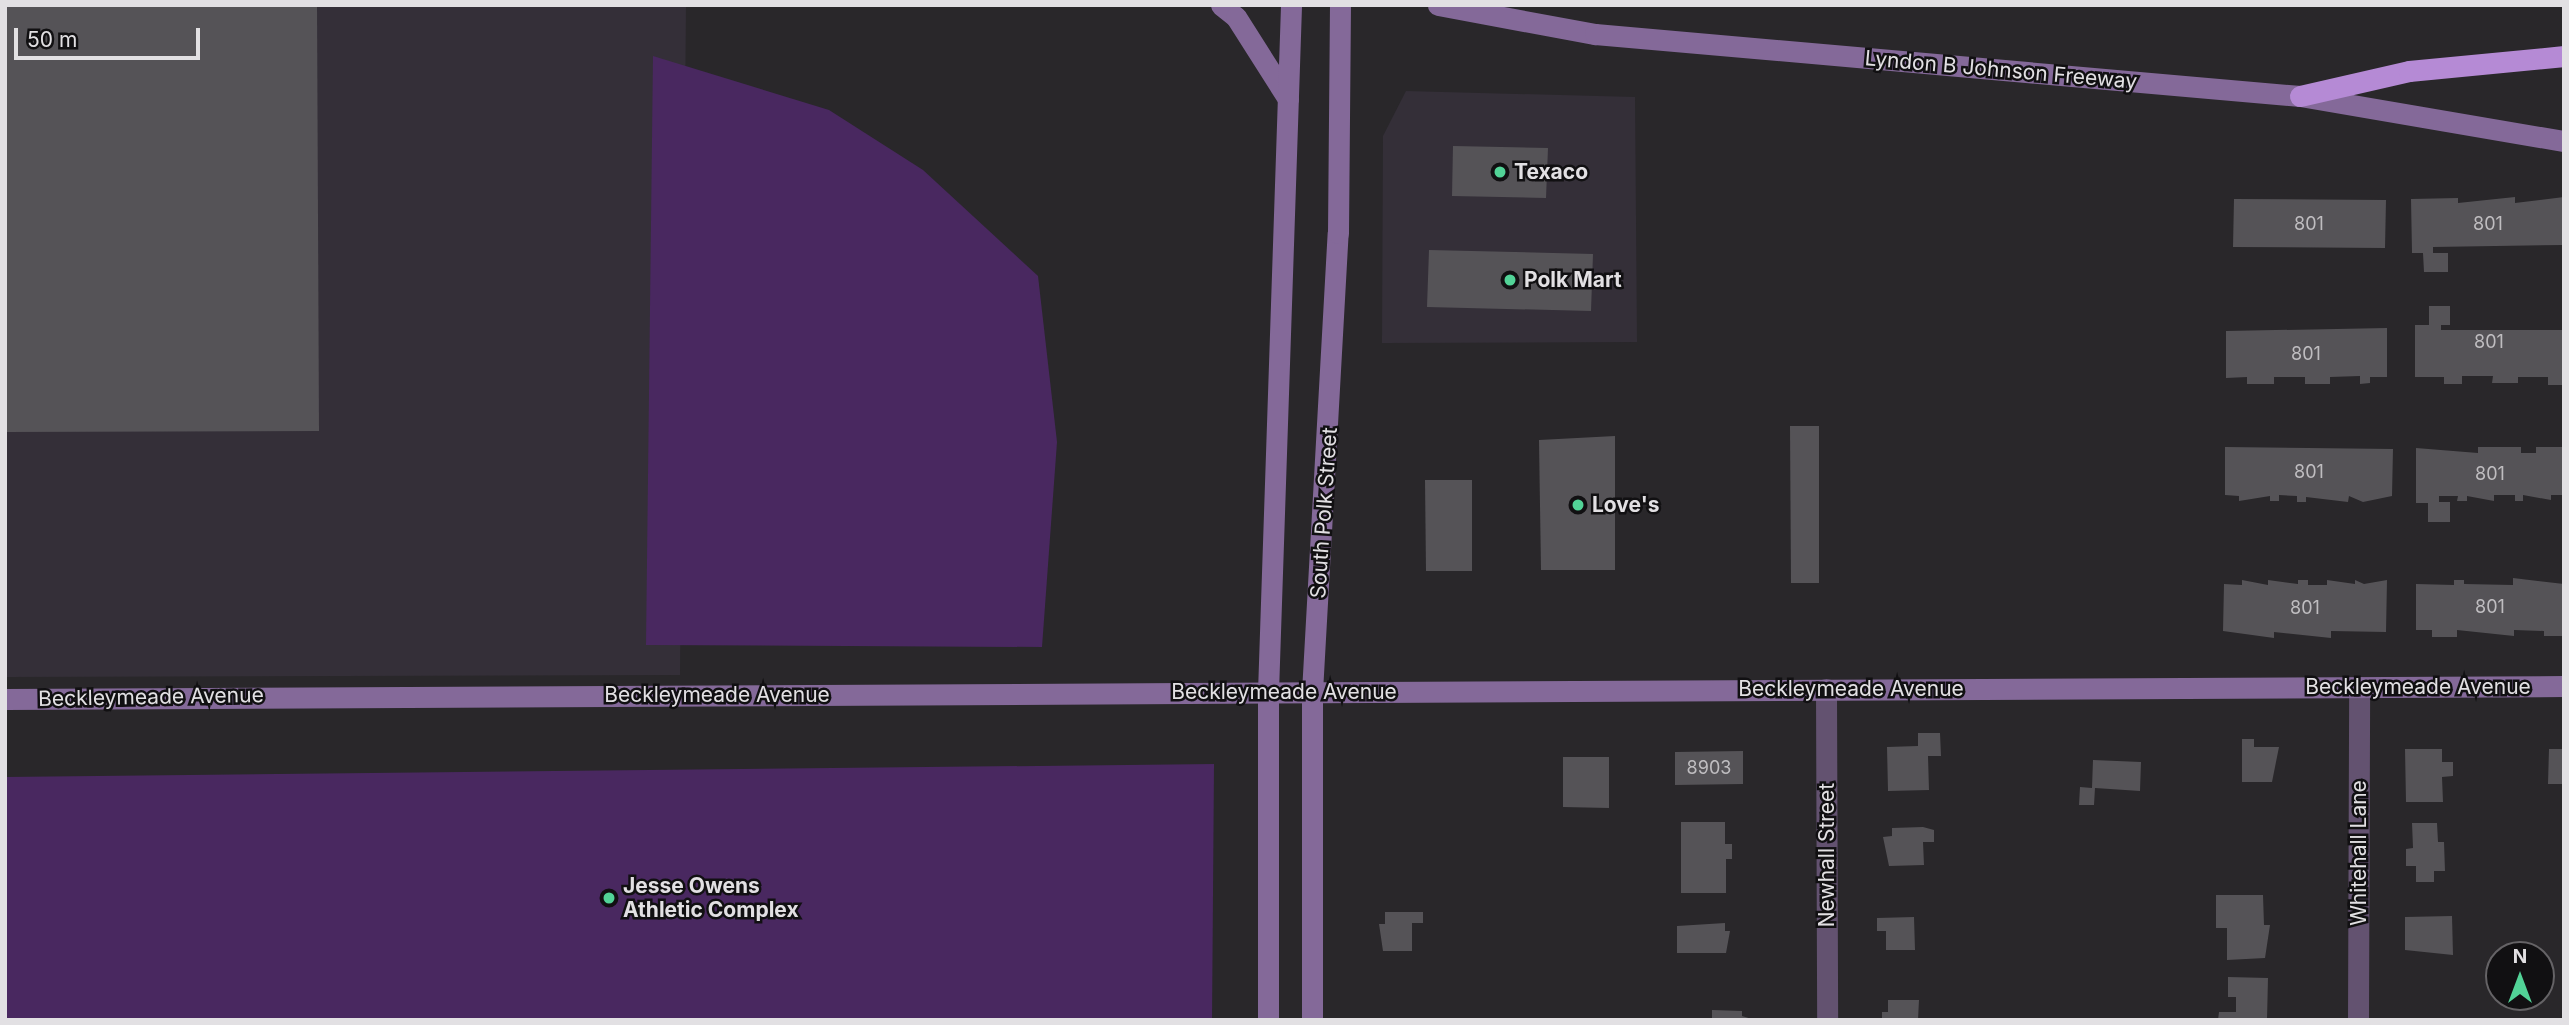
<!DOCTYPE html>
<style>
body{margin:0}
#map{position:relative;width:2569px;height:1025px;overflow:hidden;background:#29272a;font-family:Inter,sans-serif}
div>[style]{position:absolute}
.built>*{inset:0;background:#342f38}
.green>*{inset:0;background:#492860}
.building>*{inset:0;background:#555357}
.street>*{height:21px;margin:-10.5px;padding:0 10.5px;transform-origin:10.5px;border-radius:10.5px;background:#635270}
.secondary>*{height:21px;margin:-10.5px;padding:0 10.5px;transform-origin:10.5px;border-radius:10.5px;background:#846999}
.highway>*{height:21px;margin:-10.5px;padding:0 10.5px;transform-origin:10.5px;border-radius:10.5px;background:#b58ad5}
.dots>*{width:19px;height:19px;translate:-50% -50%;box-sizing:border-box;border:4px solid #111012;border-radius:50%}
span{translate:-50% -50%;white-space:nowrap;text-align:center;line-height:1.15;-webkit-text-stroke:5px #111012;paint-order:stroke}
.number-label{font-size:18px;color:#bfbdc0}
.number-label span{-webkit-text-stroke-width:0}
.street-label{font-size:21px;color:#e2e0e3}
.poi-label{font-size:21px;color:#e2e0e3;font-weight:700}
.left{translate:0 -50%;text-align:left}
.frame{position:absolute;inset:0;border:7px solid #e2e0e3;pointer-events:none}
.north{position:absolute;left:2485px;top:941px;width:70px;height:70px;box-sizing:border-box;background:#111012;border:2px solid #656366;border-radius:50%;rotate:0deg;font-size:19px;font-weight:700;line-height:28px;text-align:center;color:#e2e0e3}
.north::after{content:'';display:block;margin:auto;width:24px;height:32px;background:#52d397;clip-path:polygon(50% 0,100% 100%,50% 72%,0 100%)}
.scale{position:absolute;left:14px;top:28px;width:186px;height:32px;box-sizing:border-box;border:4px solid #e2e0e3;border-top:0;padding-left:9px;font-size:21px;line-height:24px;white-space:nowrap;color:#e2e0e3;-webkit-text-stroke:5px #111012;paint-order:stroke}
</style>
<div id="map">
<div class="built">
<div style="clip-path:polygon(5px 5px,686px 5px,680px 675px,5px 677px)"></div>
<div style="clip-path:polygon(1406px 91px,1635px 97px,1637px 342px,1382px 343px,1383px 136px)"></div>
</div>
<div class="green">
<div style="clip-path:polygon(653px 56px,829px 110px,923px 170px,1038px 276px,1057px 442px,1042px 647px,646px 645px)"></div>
<div style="clip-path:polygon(1214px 764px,1212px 1020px,5px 1020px,5px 777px)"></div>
</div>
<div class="building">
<div style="clip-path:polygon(5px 5px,317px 5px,319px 431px,5px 432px)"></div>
<div style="clip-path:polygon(1453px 146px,1548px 148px,1546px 198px,1452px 196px)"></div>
<div style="clip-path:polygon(2515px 197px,2515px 203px,2564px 197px,2564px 245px,2433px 247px,2433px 253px,2448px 253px,2448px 272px,2424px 272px,2423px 253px,2412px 253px,2411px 199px,2458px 198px,2458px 203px)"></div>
<div style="clip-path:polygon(2234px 199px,2386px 200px,2385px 248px,2233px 247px)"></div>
<div style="clip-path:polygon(1429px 250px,1593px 254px,1591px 311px,1427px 307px)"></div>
<div style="clip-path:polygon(2429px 306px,2450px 306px,2450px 325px,2441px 325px,2441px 330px,2564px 330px,2564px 385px,2548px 385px,2548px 377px,2518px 377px,2518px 383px,2492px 383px,2493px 376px,2462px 376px,2462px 384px,2444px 384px,2444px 377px,2415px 377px,2415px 325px,2429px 325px)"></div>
<div style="clip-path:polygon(2387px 328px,2387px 377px,2370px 377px,2370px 383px,2360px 384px,2360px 376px,2330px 377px,2330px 384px,2305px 384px,2305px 377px,2274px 377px,2274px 384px,2247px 384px,2247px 377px,2226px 378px,2226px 331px)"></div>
<div style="clip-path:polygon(1790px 426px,1819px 426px,1819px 583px,1791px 583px)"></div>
<div style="clip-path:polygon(1615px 436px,1615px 570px,1541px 570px,1539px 440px)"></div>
<div style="clip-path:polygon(2225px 447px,2393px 449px,2392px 496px,2363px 502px,2349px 496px,2348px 502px,2306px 497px,2306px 502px,2297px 502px,2297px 496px,2279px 495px,2279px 501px,2270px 501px,2270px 496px,2239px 501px,2239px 496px,2225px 495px)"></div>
<div style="clip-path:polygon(2478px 447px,2521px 447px,2521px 453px,2536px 453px,2536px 447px,2564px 447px,2564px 495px,2551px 495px,2551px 500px,2523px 495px,2523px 501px,2515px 501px,2515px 495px,2494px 495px,2494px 501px,2467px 496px,2467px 501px,2457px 501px,2458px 496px,2439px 496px,2439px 502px,2450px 502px,2450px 522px,2428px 522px,2428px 503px,2416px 503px,2416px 448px,2478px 453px)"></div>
<div style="clip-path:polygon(1425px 480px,1472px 480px,1472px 571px,1426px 571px)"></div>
<div style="clip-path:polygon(2513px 578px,2564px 584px,2564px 636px,2544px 636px,2544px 631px,2514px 630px,2514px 636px,2457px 630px,2457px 637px,2432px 637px,2432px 630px,2416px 630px,2416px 584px,2454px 585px,2454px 580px,2464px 580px,2464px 584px,2513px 585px)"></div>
<div style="clip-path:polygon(2242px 580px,2268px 585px,2268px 580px,2298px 584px,2298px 580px,2308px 580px,2308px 585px,2327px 585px,2327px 580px,2355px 584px,2355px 580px,2364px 584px,2387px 580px,2386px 632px,2331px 631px,2331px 638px,2274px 632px,2274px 638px,2223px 631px,2224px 584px,2242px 585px)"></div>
<div style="clip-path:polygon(1918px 733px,1940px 733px,1941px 756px,1928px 756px,1929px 790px,1888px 791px,1887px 747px,1918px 746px)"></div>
<div style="clip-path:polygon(2242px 739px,2254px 739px,2254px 747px,2279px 747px,2272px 782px,2242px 782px)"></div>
<div style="clip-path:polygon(2405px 749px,2442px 749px,2442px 762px,2453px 762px,2453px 776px,2442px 777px,2443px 802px,2406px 802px)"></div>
<div style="clip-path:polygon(2549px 749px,2564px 749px,2564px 784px,2548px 784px)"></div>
<div style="clip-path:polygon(1743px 751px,1743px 784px,1675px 785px,1675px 752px)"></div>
<div style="clip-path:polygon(1563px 757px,1609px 757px,1609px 808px,1563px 807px)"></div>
<div style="clip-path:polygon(2093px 760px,2141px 762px,2140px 791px,2095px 788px,2094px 805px,2079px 805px,2080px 787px,2092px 788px)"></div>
<div style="clip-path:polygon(1681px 822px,1725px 822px,1725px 844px,1732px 844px,1732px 859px,1726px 859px,1726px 893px,1681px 893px)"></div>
<div style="clip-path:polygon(2412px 823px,2437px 823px,2438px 842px,2444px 842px,2445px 871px,2434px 871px,2434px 882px,2416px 882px,2416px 866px,2406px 866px,2406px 849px,2413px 848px)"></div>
<div style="clip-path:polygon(1923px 827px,1934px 830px,1934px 842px,1923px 842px,1924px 865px,1889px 866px,1883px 837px,1892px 836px,1892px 828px)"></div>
<div style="clip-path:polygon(2216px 895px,2263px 895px,2264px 925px,2270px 925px,2265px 958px,2227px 960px,2227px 928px,2216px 928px)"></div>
<div style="clip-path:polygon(1385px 912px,1423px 912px,1423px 923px,1412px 923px,1412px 951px,1383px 951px,1379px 924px,1385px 924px)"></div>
<div style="clip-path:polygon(2452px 916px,2453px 955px,2405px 950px,2405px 917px)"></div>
<div style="clip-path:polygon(1914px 917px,1915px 950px,1886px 950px,1886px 931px,1877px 931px,1877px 918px)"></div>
<div style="clip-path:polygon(1725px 923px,1725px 931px,1730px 931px,1726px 953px,1677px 953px,1677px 926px)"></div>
<div style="clip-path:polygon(2228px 977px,2268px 978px,2267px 1020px,2218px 1020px,2219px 1012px,2236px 1012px,2236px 997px,2228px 997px)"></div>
<div style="clip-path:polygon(1888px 1000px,1919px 1000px,1918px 1020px,1882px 1020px,1882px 1012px,1888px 1012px)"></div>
<div style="clip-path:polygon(1712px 1010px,1742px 1011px,1742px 1016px,1755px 1020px,1712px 1020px)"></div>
</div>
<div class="street">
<div style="left:1826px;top:689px;width:331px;rotate:89.8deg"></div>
<div style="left:2358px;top:1020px;width:333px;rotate:-89.8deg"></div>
</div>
<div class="secondary">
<div style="left:1221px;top:5px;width:19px;rotate:39deg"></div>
<div style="left:1236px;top:17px;width:97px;rotate:57.6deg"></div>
<div style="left:1438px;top:5px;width:160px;rotate:10.5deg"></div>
<div style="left:1595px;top:34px;width:708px;rotate:5.03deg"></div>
<div style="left:2300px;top:96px;width:268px;rotate:9.7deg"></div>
<div style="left:5px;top:699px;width:2559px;rotate:-0.29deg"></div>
<div style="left:1268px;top:1020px;width:328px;rotate:-90deg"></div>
<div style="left:1268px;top:692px;width:687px;rotate:-88.08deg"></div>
<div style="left:1312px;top:1020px;width:328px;rotate:-90deg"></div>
<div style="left:1312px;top:692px;width:460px;rotate:-86.8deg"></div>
<div style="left:1338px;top:233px;width:228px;rotate:-89.5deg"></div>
</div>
<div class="highway">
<div style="left:2300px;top:96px;width:112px;rotate:-12.9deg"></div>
<div style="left:2409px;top:71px;width:156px;rotate:-5.5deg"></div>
</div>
<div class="dots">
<div style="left:1500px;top:172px;background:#52d397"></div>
<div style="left:1510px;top:280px;background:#52d397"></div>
<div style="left:1578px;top:505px;background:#52d397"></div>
<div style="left:609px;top:898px;background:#52d397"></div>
</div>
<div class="number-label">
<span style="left:2309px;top:224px">801</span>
<span style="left:2488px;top:224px">801</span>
<span style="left:2489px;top:342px">801</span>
<span style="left:2306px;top:354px">801</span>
<span style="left:2309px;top:472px">801</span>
<span style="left:2490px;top:474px">801</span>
<span style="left:2490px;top:607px">801</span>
<span style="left:2305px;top:608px">801</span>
<span style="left:1709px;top:768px">8903</span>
</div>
<div class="street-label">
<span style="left:2001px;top:70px;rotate:5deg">Lyndon B Johnson Freeway</span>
<span style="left:1324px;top:513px;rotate:-86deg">South Polk Street</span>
<span style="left:2418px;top:687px">Beckleymeade Avenue</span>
<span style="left:1851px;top:689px">Beckleymeade Avenue</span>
<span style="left:1284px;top:692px">Beckleymeade Avenue</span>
<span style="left:717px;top:695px">Beckleymeade Avenue</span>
<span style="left:151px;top:697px;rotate:-1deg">Beckleymeade Avenue</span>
<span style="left:2359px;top:853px;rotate:-90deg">Whitehall Lane</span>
<span style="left:1827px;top:855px;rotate:-90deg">Newhall Street</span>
</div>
<div class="poi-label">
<span class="left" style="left:1514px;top:172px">Texaco</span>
<span class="left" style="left:1524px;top:280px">Polk Mart</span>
<span class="left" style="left:1592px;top:505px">Love's</span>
<span class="left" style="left:623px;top:898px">Jesse Owens<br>Athletic Complex</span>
</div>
<div class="frame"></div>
<div class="north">N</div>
<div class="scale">50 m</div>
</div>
